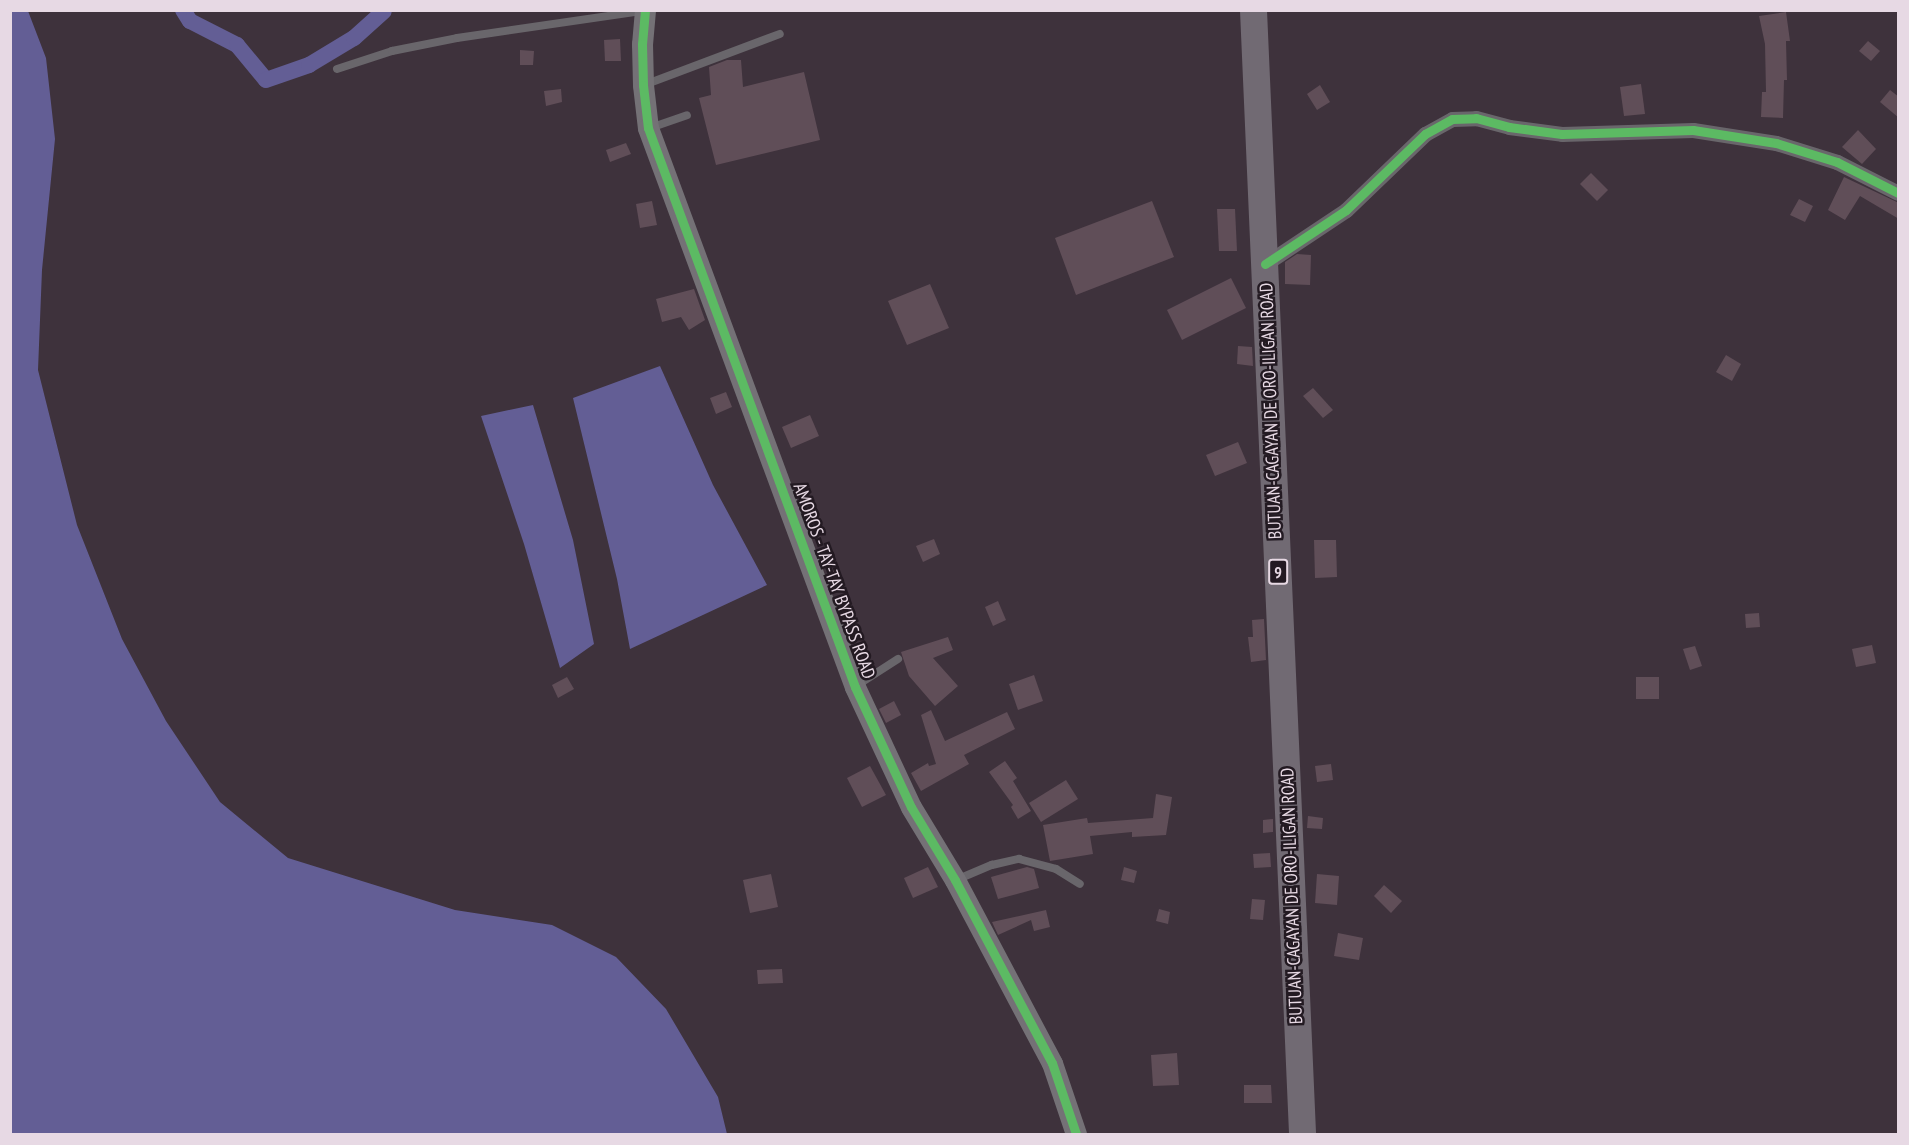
<!DOCTYPE html>
<style>
body{margin:0}
#map{position:relative;width:1909px;height:1145px;overflow:hidden;background:#3e323c;font-family:"PT Sans Narrow",sans-serif}
div>[style]{position:absolute}
.water>*{inset:0;background:#635e95}
.canal>*{height:16px;margin:-8px;padding:0 8px;transform-origin:8px;border-radius:8px;background:#635e95}
.building>*{inset:0;background:#604e58}
.lane>*{height:8px;margin:-4px;padding:0 4px;transform-origin:4px;border-radius:4px;background:#69666b}
.street>*{height:15px;margin:-7.5px;padding:0 7.5px;transform-origin:7.5px;border-radius:7.5px;background:#69666b}
.secondary>*{height:21px;margin:-10.5px;padding:0 10.5px;transform-origin:10.5px;border-radius:10.5px;background:#747176}
.highway>*{height:27px;margin:-13.5px;padding:0 13.5px;transform-origin:13.5px;border-radius:13.5px;background:#716a73}
.cycleway>*{height:9px;margin:-4.5px;padding:0 4.5px;transform-origin:4.5px;border-radius:4.5px;background:#5cba63}
span{translate:-50% -50%;white-space:nowrap;text-align:center;line-height:1.15;-webkit-text-stroke:5px #231a22;paint-order:stroke}
.shield-label span{padding:2px 4px;background:#231a22;border:2px solid;border-radius:4px;-webkit-text-stroke-width:0}
.shield-label{font-size:16px;color:#e7d9e4;font-weight:700}
.street-label{font-size:18px;color:#e7d9e4}
.frame{position:absolute;inset:0;border:12px solid #e7d9e4;pointer-events:none}
</style>
<div id="map">
<div class="water">
<div style="clip-path:polygon(10px 11px,28px 11px,46px 58px,55px 139px,42px 270px,38px 370px,77px 525px,122px 639px,166px 721px,220px 802px,288px 858px,455px 910px,552px 925px,616px 957px,666px 1009px,718px 1097px,727px 1134px,11px 1134px)"></div>
<div style="clip-path:polygon(660px 366px,713px 485px,767px 585px,630px 649px,617px 579px,573px 398px)"></div>
<div style="clip-path:polygon(533px 405px,573px 540px,594px 644px,560px 668px,524px 544px,481px 416px)"></div>
</div>
<div class="canal">
<div style="left:183px;top:10px;width:13px;rotate:58deg"></div>
<div style="left:190px;top:21px;width:53px;rotate:27.1deg"></div>
<div style="left:237px;top:45px;width:45px;rotate:50.4deg"></div>
<div style="left:266px;top:80px;width:46px;rotate:-19.2deg"></div>
<div style="left:309px;top:65px;width:52px;rotate:-31deg"></div>
<div style="left:354px;top:38px;width:40px;rotate:-42deg"></div>
</div>
<div class="building">
<div style="clip-path:polygon(1786px 12px,1790px 41px,1786px 41px,1787px 80px,1784px 80px,1783px 118px,1761px 117px,1762px 92px,1766px 92px,1765px 44px,1759px 16px)"></div>
<div style="clip-path:polygon(620px 39px,621px 61px,605px 61px,604px 40px)"></div>
<div style="clip-path:polygon(1868px 41px,1880px 51px,1871px 61px,1859px 51px)"></div>
<div style="clip-path:polygon(520px 50px,534px 51px,533px 65px,520px 65px)"></div>
<div style="clip-path:polygon(727px 60px,741px 60px,743px 87px,804px 72px,820px 140px,716px 165px,703px 114px,706px 113px,703px 114px,699px 98px,711px 95px,709px 67px)"></div>
<div style="clip-path:polygon(1641px 84px,1645px 114px,1624px 116px,1620px 87px)"></div>
<div style="clip-path:polygon(1320px 85px,1330px 102px,1317px 110px,1307px 94px)"></div>
<div style="clip-path:polygon(561px 89px,562px 102px,546px 106px,544px 91px)"></div>
<div style="clip-path:polygon(1890px 90px,1899px 97px,1899px 118px,1880px 102px)"></div>
<div style="clip-path:polygon(1858px 130px,1876px 149px,1862px 164px,1842px 147px)"></div>
<div style="clip-path:polygon(626px 143px,631px 154px,610px 162px,606px 150px)"></div>
<div style="clip-path:polygon(1591px 173px,1608px 190px,1597px 201px,1580px 184px)"></div>
<div style="clip-path:polygon(1844px 177px,1899px 203px,1899px 219px,1860px 196px,1845px 220px,1828px 210px)"></div>
<div style="clip-path:polygon(1799px 199px,1813px 206px,1805px 222px,1790px 215px)"></div>
<div style="clip-path:polygon(652px 201px,657px 225px,640px 228px,636px 204px)"></div>
<div style="clip-path:polygon(1152px 201px,1174px 257px,1076px 295px,1055px 238px)"></div>
<div style="clip-path:polygon(1217px 209px,1235px 209px,1237px 251px,1219px 251px)"></div>
<div style="clip-path:polygon(1297px 254px,1311px 255px,1310px 285px,1285px 284px,1285px 262px)"></div>
<div style="clip-path:polygon(1231px 278px,1246px 308px,1182px 340px,1167px 310px)"></div>
<div style="clip-path:polygon(930px 284px,949px 328px,907px 345px,888px 301px)"></div>
<div style="clip-path:polygon(694px 289px,705px 320px,689px 330px,681px 317px,662px 322px,656px 299px)"></div>
<div style="clip-path:polygon(1238px 346px,1252px 347px,1253px 366px,1237px 364px)"></div>
<div style="clip-path:polygon(1726px 355px,1741px 364px,1732px 381px,1716px 372px)"></div>
<div style="clip-path:polygon(1313px 388px,1333px 410px,1323px 418px,1303px 396px)"></div>
<div style="clip-path:polygon(726px 392px,732px 407px,716px 414px,710px 398px)"></div>
<div style="clip-path:polygon(810px 415px,819px 436px,791px 448px,782px 427px)"></div>
<div style="clip-path:polygon(1238px 442px,1247px 463px,1215px 476px,1206px 455px)"></div>
<div style="clip-path:polygon(934px 539px,940px 554px,923px 562px,916px 546px)"></div>
<div style="clip-path:polygon(1314px 540px,1336px 540px,1337px 577px,1315px 578px)"></div>
<div style="clip-path:polygon(837px 569px,844px 585px,833px 590px,827px 574px)"></div>
<div style="clip-path:polygon(844px 596px,850px 611px,842px 614px,836px 600px)"></div>
<div style="clip-path:polygon(998px 601px,1006px 620px,993px 626px,985px 607px)"></div>
<div style="clip-path:polygon(1759px 613px,1760px 627px,1746px 628px,1745px 614px)"></div>
<div style="clip-path:polygon(1264px 619px,1266px 660px,1251px 662px,1248px 637px,1253px 637px,1252px 620px)"></div>
<div style="clip-path:polygon(948px 637px,953px 650px,933px 658px,958px 686px,935px 706px,909px 676px,901px 652px)"></div>
<div style="clip-path:polygon(1872px 645px,1876px 663px,1856px 667px,1852px 649px)"></div>
<div style="clip-path:polygon(1695px 646px,1702px 666px,1690px 670px,1683px 649px)"></div>
<div style="clip-path:polygon(1034px 675px,1043px 701px,1018px 710px,1009px 684px)"></div>
<div style="clip-path:polygon(567px 677px,574px 689px,558px 698px,552px 685px)"></div>
<div style="clip-path:polygon(1636px 677px,1659px 677px,1659px 699px,1636px 699px)"></div>
<div style="clip-path:polygon(894px 701px,901px 715px,886px 723px,879px 709px)"></div>
<div style="clip-path:polygon(931px 710px,945px 741px,1007px 712px,1015px 729px,964px 755px,969px 764px,921px 791px,911px 773px,928px 763px,929px 766px,936px 764px,921px 715px)"></div>
<div style="clip-path:polygon(1005px 761px,1017px 778px,1013px 781px,1031px 811px,1018px 819px,1011px 807px,1013px 805px,989px 772px)"></div>
<div style="clip-path:polygon(1331px 764px,1333px 780px,1317px 782px,1315px 766px)"></div>
<div style="clip-path:polygon(870px 766px,886px 795px,862px 807px,847px 778px)"></div>
<div style="clip-path:polygon(1066px 780px,1078px 799px,1041px 822px,1029px 803px)"></div>
<div style="clip-path:polygon(1156px 794px,1172px 797px,1166px 835px,1132px 837px,1132px 832px,1090px 836px,1093px 854px,1050px 861px,1043px 825px,1087px 818px,1088px 823px,1153px 818px)"></div>
<div style="clip-path:polygon(1308px 816px,1323px 818px,1322px 829px,1307px 828px)"></div>
<div style="clip-path:polygon(1273px 819px,1273px 832px,1263px 833px,1263px 820px)"></div>
<div style="clip-path:polygon(1270px 853px,1271px 867px,1254px 868px,1253px 854px)"></div>
<div style="clip-path:polygon(928px 867px,938px 887px,913px 898px,904px 878px)"></div>
<div style="clip-path:polygon(1027px 867px,1034px 869px,1039px 888px,998px 899px,991px 877px)"></div>
<div style="clip-path:polygon(1124px 867px,1137px 871px,1134px 883px,1121px 880px)"></div>
<div style="clip-path:polygon(771px 874px,778px 907px,750px 913px,743px 880px)"></div>
<div style="clip-path:polygon(1317px 874px,1339px 876px,1337px 905px,1315px 903px)"></div>
<div style="clip-path:polygon(1384px 885px,1402px 901px,1391px 913px,1374px 896px)"></div>
<div style="clip-path:polygon(1252px 899px,1265px 900px,1263px 920px,1250px 919px)"></div>
<div style="clip-path:polygon(1159px 909px,1170px 912px,1168px 924px,1156px 921px)"></div>
<div style="clip-path:polygon(1046px 910px,1050px 927px,1034px 931px,1031px 920px,998px 935px,992px 922px)"></div>
<div style="clip-path:polygon(1338px 933px,1363px 938px,1359px 960px,1334px 956px)"></div>
<div style="clip-path:polygon(782px 969px,783px 983px,758px 984px,757px 970px)"></div>
<div style="clip-path:polygon(1177px 1053px,1179px 1085px,1153px 1086px,1151px 1055px)"></div>
<div style="clip-path:polygon(1244px 1085px,1271px 1085px,1272px 1103px,1244px 1103px)"></div>
</div>
<div class="lane">
<div style="left:337px;top:69px;width:58px;rotate:-18.1deg"></div>
<div style="left:392px;top:51px;width:66px;rotate:-11.3deg"></div>
<div style="left:457px;top:38px;width:188px;rotate:-8.3deg"></div>
<div style="left:644px;top:85px;width:145px;rotate:-20.6deg"></div>
<div style="left:650px;top:128px;width:39px;rotate:-19deg"></div>
<div style="left:856px;top:686px;width:50px;rotate:-32.7deg"></div>
<div style="left:956px;top:880px;width:39px;rotate:-23deg"></div>
<div style="left:992px;top:865px;width:28px;rotate:-13deg"></div>
<div style="left:1019px;top:859px;width:38px;rotate:15deg"></div>
<div style="left:1056px;top:869px;width:28px;rotate:32deg"></div>
</div>
<div class="street">
<div style="left:1265px;top:264px;width:97px;rotate:-33.7deg"></div>
<div style="left:1346px;top:210px;width:110px;rotate:-43.9deg"></div>
<div style="left:1425px;top:134px;width:31px;rotate:-29deg"></div>
<div style="left:1452px;top:119px;width:24px;rotate:-2deg"></div>
<div style="left:1476px;top:118px;width:34px;rotate:15deg"></div>
<div style="left:1509px;top:127px;width:53px;rotate:7.5deg"></div>
<div style="left:1562px;top:134px;width:131px;rotate:-1.7deg"></div>
<div style="left:1693px;top:130px;width:84px;rotate:8.9deg"></div>
<div style="left:1776px;top:143px;width:64px;rotate:17.3deg"></div>
<div style="left:1837px;top:162px;width:68px;rotate:26.9deg"></div>
</div>
<div class="secondary">
<div style="left:645px;top:10px;width:34px;rotate:95deg"></div>
<div style="left:642px;top:44px;width:41px;rotate:88.6deg"></div>
<div style="left:643px;top:85px;width:43px;rotate:83.4deg"></div>
<div style="left:648px;top:128px;width:596px;rotate:69.68deg"></div>
<div style="left:855px;top:687px;width:132px;rotate:65deg"></div>
<div style="left:911px;top:807px;width:85px;rotate:58.9deg"></div>
<div style="left:955px;top:880px;width:207px;rotate:62.1deg"></div>
<div style="left:1052px;top:1063px;width:75px;rotate:71.3deg"></div>
</div>
<div class="highway">
<div style="left:1253px;top:10px;width:1125px;rotate:87.5deg"></div>
</div>
<div class="cycleway">
<div style="left:645px;top:10px;width:34px;rotate:95deg"></div>
<div style="left:642px;top:44px;width:41px;rotate:88.6deg"></div>
<div style="left:643px;top:85px;width:43px;rotate:83.4deg"></div>
<div style="left:648px;top:128px;width:596px;rotate:69.68deg"></div>
<div style="left:855px;top:687px;width:132px;rotate:65deg"></div>
<div style="left:911px;top:807px;width:85px;rotate:58.9deg"></div>
<div style="left:955px;top:880px;width:207px;rotate:62.1deg"></div>
<div style="left:1052px;top:1063px;width:75px;rotate:71.3deg"></div>
<div style="left:1265px;top:264px;width:97px;rotate:-33.7deg"></div>
<div style="left:1346px;top:210px;width:110px;rotate:-43.9deg"></div>
<div style="left:1425px;top:134px;width:31px;rotate:-29deg"></div>
<div style="left:1452px;top:119px;width:24px;rotate:-2deg"></div>
<div style="left:1476px;top:118px;width:34px;rotate:15deg"></div>
<div style="left:1509px;top:127px;width:53px;rotate:7.5deg"></div>
<div style="left:1562px;top:134px;width:131px;rotate:-1.7deg"></div>
<div style="left:1693px;top:130px;width:84px;rotate:8.9deg"></div>
<div style="left:1776px;top:143px;width:64px;rotate:17.3deg"></div>
<div style="left:1837px;top:162px;width:68px;rotate:26.9deg"></div>
</div>
<div class="shield-label">
<span style="left:1278px;top:572px">9</span>
</div>
<div class="street-label">
<span style="left:1271px;top:411px;rotate:-92deg">BUTUAN-CAGAYAN DE ORO-ILIGAN ROAD</span>
<span style="left:834px;top:581px;rotate:70deg">AMOROS - TAY-TAY BYPASS ROAD</span>
<span style="left:1292px;top:896px;rotate:-92deg">BUTUAN-CAGAYAN DE ORO-ILIGAN ROAD</span>
</div>
<div class="frame"></div>
</div>
